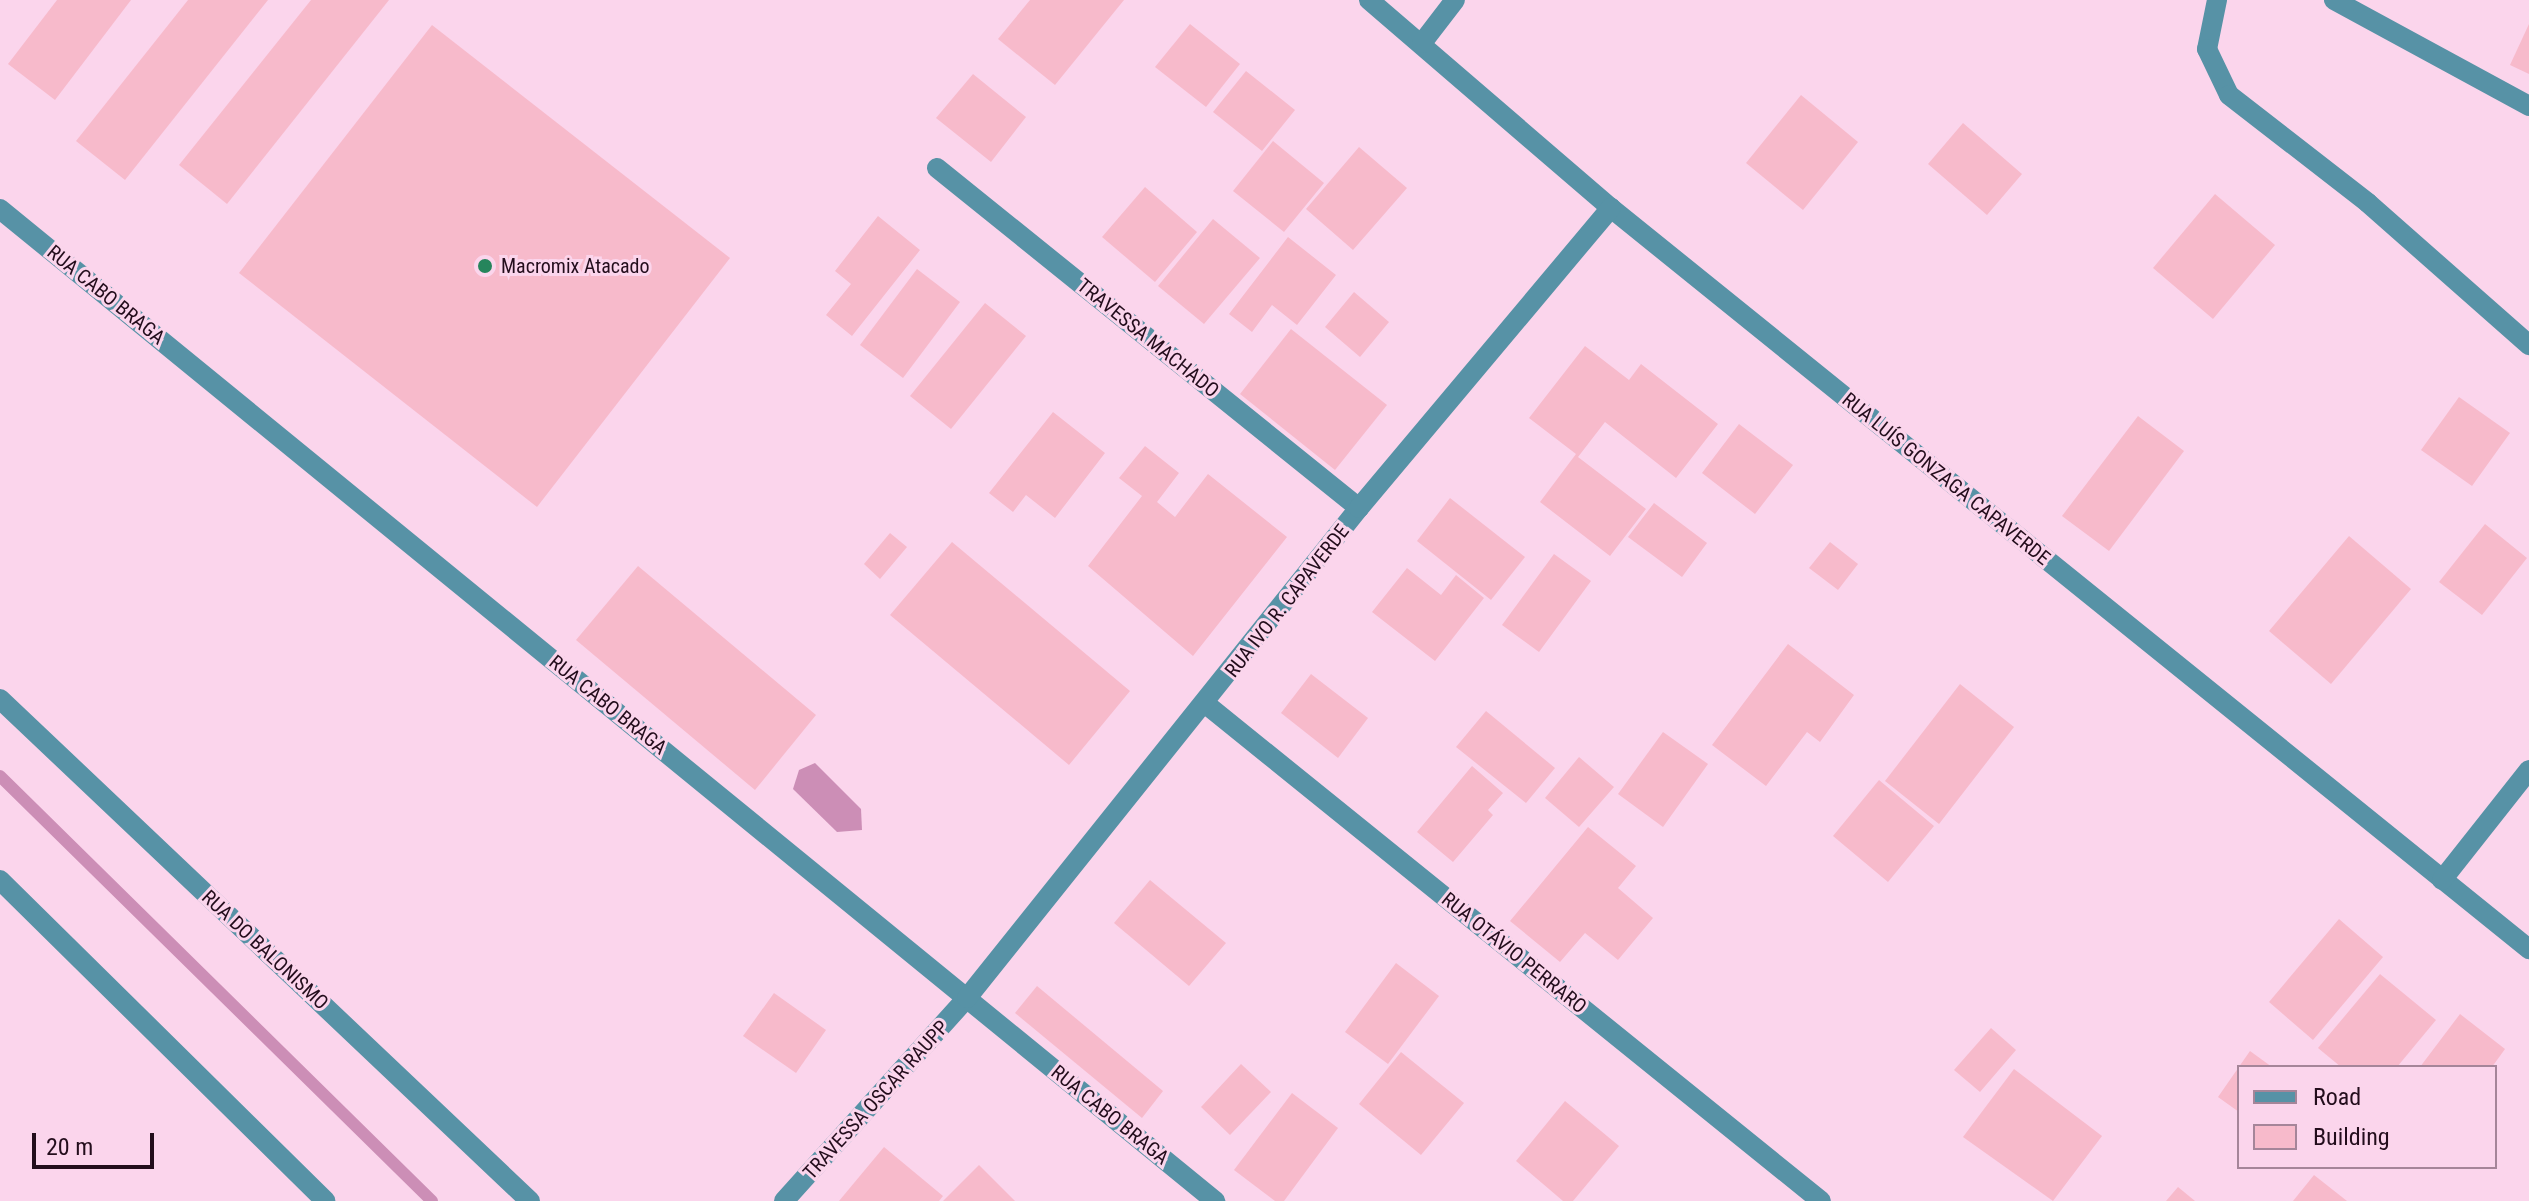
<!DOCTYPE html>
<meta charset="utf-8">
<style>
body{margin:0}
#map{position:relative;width:2529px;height:1201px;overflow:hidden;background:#fbd5ec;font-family:"Roboto Condensed",sans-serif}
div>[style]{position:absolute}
.water>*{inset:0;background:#cc8eb6}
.stream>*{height:12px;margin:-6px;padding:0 6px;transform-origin:6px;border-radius:6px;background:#cc8eb6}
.building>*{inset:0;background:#f7bacb}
.minor>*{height:20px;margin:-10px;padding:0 10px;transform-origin:10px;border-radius:10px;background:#5792a6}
.dots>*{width:22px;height:22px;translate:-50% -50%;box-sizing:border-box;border:4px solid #fbd5ec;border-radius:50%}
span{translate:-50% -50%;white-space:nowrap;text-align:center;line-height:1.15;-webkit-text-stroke:6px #fbd5ec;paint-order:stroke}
.poi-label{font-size:20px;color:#230d1c}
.left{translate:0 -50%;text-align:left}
.street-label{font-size:20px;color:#230d1c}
.legend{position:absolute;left:2237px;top:1065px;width:260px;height:104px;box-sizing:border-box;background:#fbd5ec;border:2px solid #a58599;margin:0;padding:10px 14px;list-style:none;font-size:24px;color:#230d1c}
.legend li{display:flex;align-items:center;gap:16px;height:40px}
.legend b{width:40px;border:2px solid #a58599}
.scale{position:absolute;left:32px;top:1133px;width:122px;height:36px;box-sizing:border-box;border:4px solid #230d1c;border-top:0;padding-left:10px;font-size:24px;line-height:28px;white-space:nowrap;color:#230d1c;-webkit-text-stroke:6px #fbd5ec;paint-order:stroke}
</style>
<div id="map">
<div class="water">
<div style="clip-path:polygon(815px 763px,861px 809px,862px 830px,837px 832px,793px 789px,799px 770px)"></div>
</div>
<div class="stream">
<div style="left:0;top:776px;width:606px;rotate:44.53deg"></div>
</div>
<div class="building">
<div style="clip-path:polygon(57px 0,131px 0,55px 100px,8px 64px)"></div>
<div style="clip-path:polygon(188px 0,268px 0,125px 180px,76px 141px)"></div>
<div style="clip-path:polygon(311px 0,389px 0,227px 204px,179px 165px)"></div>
<div style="clip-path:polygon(1030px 0,1124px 0,1055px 85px,998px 39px)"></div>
<div style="clip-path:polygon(1190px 24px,1240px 64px,1206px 107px,1155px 67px)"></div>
<div style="clip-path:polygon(2529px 24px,2529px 74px,2510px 65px)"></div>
<div style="clip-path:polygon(432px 25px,730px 258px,537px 507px,239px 273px)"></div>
<div style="clip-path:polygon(1246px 71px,1295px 110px,1262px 151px,1213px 112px)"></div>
<div style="clip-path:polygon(973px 74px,1026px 117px,991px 162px,936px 118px)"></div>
<div style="clip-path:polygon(1801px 95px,1858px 142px,1803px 210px,1746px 163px)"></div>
<div style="clip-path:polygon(1963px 123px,2022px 174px,1987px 215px,1928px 164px)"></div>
<div style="clip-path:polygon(1273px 141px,1324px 183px,1284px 232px,1233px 191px)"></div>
<div style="clip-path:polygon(1359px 147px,1407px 188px,1353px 250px,1306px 209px)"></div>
<div style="clip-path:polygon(1145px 187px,1197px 232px,1155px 282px,1102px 237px)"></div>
<div style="clip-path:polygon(2215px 194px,2275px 245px,2213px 319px,2153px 268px)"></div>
<div style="clip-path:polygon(878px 216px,920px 250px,852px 336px,826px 315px,851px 284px,835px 271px)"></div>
<div style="clip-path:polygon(1213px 219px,1260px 258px,1204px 324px,1158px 286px)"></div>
<div style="clip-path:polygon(1288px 237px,1336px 275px,1297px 325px,1272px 305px,1252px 332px,1229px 314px)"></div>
<div style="clip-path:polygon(917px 269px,960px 302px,903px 378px,860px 345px)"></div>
<div style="clip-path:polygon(1354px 292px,1389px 322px,1360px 357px,1325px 327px)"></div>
<div style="clip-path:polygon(985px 303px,1026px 336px,951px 429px,910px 396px)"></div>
<div style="clip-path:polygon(1291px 329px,1387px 405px,1335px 470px,1240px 394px)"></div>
<div style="clip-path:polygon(1585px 346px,1629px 380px,1641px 364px,1718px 424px,1676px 478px,1605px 422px,1578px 457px,1646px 509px,1610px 556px,1540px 502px,1576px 454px,1529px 418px)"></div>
<div style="clip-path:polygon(2459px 397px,2510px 433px,2472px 486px,2421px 450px)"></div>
<div style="clip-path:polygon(1053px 412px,1105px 453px,1055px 518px,1026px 495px,1013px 512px,989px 493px)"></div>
<div style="clip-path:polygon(2138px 416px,2184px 451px,2109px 551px,2062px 516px)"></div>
<div style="clip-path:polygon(1739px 424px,1793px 465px,1755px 514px,1702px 473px)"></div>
<div style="clip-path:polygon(1145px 446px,1179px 473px,1157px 502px,1175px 517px,1208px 474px,1287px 537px,1193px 656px,1088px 566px,1142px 496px,1119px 478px)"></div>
<div style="clip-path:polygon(1450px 498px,1525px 557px,1491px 600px,1417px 541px)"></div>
<div style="clip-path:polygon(1654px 503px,1707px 543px,1682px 577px,1628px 537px)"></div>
<div style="clip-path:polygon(2485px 524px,2527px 558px,2482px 615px,2439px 582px)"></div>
<div style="clip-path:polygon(890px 533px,907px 547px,880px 579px,864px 564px)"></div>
<div style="clip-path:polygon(2349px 536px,2411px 589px,2331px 684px,2269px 631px)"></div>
<div style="clip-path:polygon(952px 542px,1130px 691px,1069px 765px,890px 615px)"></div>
<div style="clip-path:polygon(1830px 542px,1858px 564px,1838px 590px,1809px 568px)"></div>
<div style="clip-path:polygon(1554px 554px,1591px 581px,1539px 652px,1502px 625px)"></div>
<div style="clip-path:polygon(638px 566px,816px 715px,755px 790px,576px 640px)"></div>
<div style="clip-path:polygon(1407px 568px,1441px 595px,1456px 575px,1484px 598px,1435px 661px,1372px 612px)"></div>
<div style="clip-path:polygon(1788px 644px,1854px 695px,1820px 742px,1807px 732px,1766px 786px,1712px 745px)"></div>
<div style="clip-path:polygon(1311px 674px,1368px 718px,1338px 758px,1281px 713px)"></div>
<div style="clip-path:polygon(1960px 684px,2014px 727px,1939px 824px,1885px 781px)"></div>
<div style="clip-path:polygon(1486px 711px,1555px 768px,1526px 803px,1456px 747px)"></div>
<div style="clip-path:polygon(1663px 732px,1708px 764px,1663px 827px,1618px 794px)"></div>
<div style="clip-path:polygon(1579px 757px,1614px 787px,1579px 827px,1545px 798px)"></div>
<div style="clip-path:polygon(1472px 766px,1503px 793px,1488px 810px,1493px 815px,1453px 862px,1417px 832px)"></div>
<div style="clip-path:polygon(1879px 780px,1934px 826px,1888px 882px,1833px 836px)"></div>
<div style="clip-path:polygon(1588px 827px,1636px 866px,1618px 888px,1653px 918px,1618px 960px,1585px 933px,1560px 962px,1510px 921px)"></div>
<div style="clip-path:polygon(1150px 880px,1226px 943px,1189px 986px,1114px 923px)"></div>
<div style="clip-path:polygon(2339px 919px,2383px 957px,2313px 1040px,2269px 1002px)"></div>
<div style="clip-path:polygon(1396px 963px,1439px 996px,1388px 1064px,1345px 1032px)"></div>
<div style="clip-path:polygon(2380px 974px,2436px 1020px,2397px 1067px,2341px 1067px,2318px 1048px)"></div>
<div style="clip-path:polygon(1037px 986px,1163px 1091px,1142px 1118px,1015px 1013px)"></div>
<div style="clip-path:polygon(774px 993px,826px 1030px,796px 1073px,743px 1036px)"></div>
<div style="clip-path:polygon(2460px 1014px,2505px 1049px,2492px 1067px,2420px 1067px)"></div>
<div style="clip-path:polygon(1991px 1028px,2016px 1050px,1980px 1092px,1954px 1070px)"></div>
<div style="clip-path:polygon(2250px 1051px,2272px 1067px,2239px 1067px,2239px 1112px,2218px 1097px)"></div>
<div style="clip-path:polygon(1401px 1052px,1464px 1103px,1421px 1155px,1359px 1104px)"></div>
<div style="clip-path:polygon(1241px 1064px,1271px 1092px,1230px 1135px,1201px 1107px)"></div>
<div style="clip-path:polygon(2014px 1069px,2102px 1136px,2053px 1201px,1963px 1137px)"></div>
<div style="clip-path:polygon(1292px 1093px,1338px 1128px,1284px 1201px,1275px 1201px,1234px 1170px)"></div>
<div style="clip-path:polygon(1565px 1101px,1619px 1146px,1573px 1201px,1563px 1201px,1516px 1161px)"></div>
<div style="clip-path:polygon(884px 1147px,943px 1196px,939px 1201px,839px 1201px)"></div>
<div style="clip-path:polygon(979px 1165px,1015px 1201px,943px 1201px)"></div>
<div style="clip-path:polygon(2314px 1175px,2347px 1201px,2293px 1201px)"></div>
<div style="clip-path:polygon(2178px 1187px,2195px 1201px,2166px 1201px)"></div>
</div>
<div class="minor">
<div style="left:1369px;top:0;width:319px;rotate:40.7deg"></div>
<div style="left:1611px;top:208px;width:1180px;rotate:38.91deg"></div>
<div style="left:2217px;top:0;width:50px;rotate:101.5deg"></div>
<div style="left:2207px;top:49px;width:51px;rotate:64.4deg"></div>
<div style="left:2229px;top:95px;width:176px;rotate:37.8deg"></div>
<div style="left:2368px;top:203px;width:215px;rotate:41.4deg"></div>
<div style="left:2334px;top:0;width:222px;rotate:28.5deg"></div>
<div style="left:1422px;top:43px;width:54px;rotate:-52.5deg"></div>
<div style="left:937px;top:168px;width:542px;rotate:38.86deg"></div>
<div style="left:0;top:209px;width:1569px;rotate:39.23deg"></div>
<div style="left:0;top:699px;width:730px;rotate:43.45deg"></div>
<div style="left:1207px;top:705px;width:789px;rotate:38.93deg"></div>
<div style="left:0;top:880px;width:457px;rotate:44.6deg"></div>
<div style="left:2442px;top:880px;width:140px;rotate:-51.7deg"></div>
<div style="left:784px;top:1201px;width:273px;rotate:-48deg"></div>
<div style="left:967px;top:998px;width:628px;rotate:-51.34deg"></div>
<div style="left:1359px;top:508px;width:392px;rotate:-50deg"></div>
</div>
<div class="dots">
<div style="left:485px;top:266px;background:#26855c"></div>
</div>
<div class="poi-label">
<span class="left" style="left:501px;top:266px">Macromix Atacado</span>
</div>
<div class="street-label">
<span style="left:106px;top:295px;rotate:39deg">RUA CABO BRAGA</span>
<span style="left:1148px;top:338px;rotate:39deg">TRAVESSA MACHADO</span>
<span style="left:1946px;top:479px;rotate:39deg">RUA LUÍS GONZAGA CAPAVERDE</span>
<span style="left:1287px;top:601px;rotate:-52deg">RUA IVO R. CAPAVERDE</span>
<span style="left:608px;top:705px;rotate:39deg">RUA CABO BRAGA</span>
<span style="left:265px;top:950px;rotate:43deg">RUA DO BALONISMO</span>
<span style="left:1514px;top:953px;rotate:39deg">RUA OTÁVIO PERRARO</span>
<span style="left:876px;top:1100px;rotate:-48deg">TRAVESSA OSCAR RAUPP</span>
<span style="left:1110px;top:1115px;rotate:39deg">RUA CABO BRAGA</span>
</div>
<ul class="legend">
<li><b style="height:10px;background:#5792a6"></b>Road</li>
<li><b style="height:22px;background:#f7bacb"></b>Building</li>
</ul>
<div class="scale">20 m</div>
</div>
